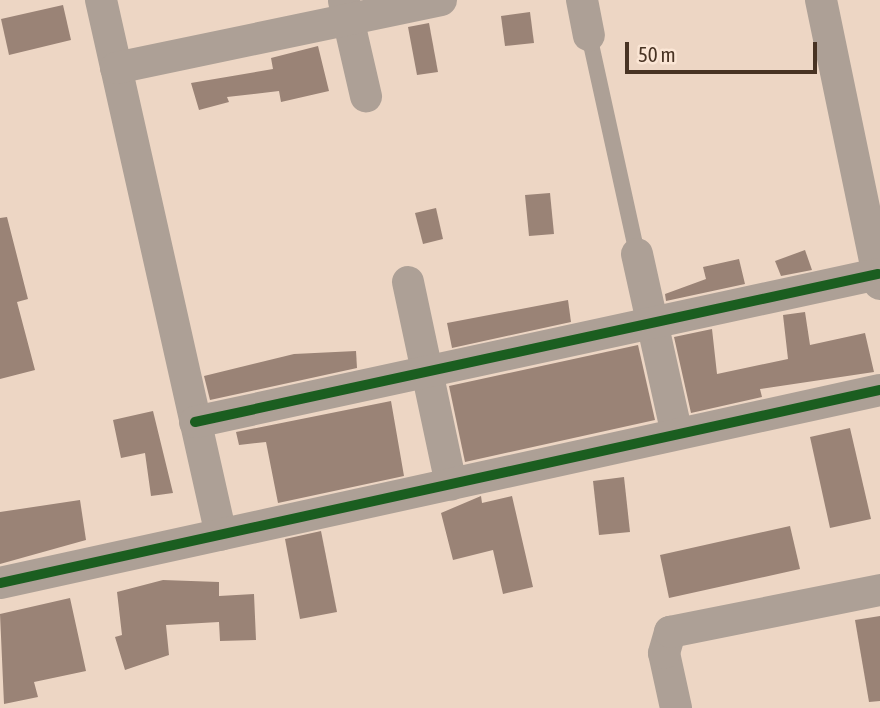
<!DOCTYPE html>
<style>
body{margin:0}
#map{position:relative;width:880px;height:708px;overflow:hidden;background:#edd6c4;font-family:"Asap Condensed",sans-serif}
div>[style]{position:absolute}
.building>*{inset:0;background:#9a8376}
.service>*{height:16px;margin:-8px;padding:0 8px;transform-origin:8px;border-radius:8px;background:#ada096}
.minor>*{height:32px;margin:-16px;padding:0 16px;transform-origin:16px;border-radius:16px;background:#ada096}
.cycleway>*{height:10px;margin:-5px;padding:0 5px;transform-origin:5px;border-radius:5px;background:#1b5e20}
span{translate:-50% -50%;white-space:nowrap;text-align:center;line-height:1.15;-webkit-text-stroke:7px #fbe6d5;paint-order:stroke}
.scale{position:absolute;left:625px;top:42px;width:192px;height:32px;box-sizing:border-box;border:4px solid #483323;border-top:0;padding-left:9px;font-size:21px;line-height:24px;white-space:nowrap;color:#483323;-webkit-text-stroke:5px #fbe6d5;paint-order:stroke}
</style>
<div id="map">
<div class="building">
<div style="clip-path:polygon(63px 5px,71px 40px,9px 55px,1px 19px)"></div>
<div style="clip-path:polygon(530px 12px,534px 43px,505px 46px,501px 16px)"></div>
<div style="clip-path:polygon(429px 23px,438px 72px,417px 75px,408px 27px)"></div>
<div style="clip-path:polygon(318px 46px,329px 91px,281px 102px,279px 91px,227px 97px,229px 102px,199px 110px,191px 83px,273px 69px,271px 58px)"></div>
<div style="clip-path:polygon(550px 193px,554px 234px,529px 236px,525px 195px)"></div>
<div style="clip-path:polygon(436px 208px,443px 239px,423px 244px,415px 213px)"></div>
<div style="clip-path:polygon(7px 217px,28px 299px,17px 302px,35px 370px,0 379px,0 218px)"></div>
<div style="clip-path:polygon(805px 250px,812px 270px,781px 276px,775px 261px)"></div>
<div style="clip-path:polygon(739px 259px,745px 284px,666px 301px,665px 294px,706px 279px,703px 267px)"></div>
<div style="clip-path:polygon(568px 300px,571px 322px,452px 348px,447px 323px)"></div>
<div style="clip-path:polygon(805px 312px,810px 345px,865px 333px,874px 372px,760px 389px,762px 397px,691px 413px,674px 337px,712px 329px,717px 374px,788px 359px,783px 315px)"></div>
<div style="clip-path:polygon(638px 345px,655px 420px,465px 462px,449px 386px)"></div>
<div style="clip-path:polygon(356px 351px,357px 368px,210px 400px,204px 376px,294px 354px)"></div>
<div style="clip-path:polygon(391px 401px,404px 476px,278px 503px,266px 442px,239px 445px,236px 432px)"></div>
<div style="clip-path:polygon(153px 411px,173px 493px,151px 496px,145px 453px,121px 458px,113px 420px)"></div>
<div style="clip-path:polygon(850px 428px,871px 519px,830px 528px,810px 437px)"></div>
<div style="clip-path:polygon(624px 477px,630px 532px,599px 535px,593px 481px)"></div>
<div style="clip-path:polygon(481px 496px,482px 503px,512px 496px,533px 587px,503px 594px,493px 550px,453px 560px,441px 513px)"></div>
<div style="clip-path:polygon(80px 500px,86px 540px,0 564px,0 512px)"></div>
<div style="clip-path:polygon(790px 526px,800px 569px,669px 598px,660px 555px)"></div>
<div style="clip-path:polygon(321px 531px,337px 612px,300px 619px,285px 539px)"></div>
<div style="clip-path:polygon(163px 580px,219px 582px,219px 596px,254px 594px,256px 640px,220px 641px,219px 622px,166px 625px,169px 655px,125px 670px,115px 637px,122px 635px,117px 592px)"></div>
<div style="clip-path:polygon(70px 598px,86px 671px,34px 682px,38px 697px,4px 704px,0 614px)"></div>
<div style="clip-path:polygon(880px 616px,880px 701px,869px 702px,855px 620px)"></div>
</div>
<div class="service">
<div style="left:589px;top:35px;width:224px;rotate:77.6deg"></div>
</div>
<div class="minor">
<div style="left:101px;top:0;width:548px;rotate:77.36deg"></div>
<div style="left:582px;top:0;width:36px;rotate:79deg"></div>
<div style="left:821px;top:0;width:290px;rotate:78.3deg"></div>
<div style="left:344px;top:1px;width:98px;rotate:77deg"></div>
<div style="left:116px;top:68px;width:332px;rotate:-11.8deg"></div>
<div style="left:637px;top:254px;width:184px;rotate:77.5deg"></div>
<div style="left:408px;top:282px;width:207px;rotate:78deg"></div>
<div style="left:195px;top:422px;width:699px;rotate:-12.23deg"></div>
<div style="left:0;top:583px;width:901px;rotate:-12.37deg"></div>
<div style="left:676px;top:708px;width:56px;rotate:-102.3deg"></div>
<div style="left:664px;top:653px;width:22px;rotate:-74deg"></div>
<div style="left:670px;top:632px;width:214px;rotate:-11.3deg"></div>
</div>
<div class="cycleway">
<div style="left:195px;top:422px;width:699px;rotate:-12.23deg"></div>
<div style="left:0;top:583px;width:901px;rotate:-12.37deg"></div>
</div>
<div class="scale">50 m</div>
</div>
